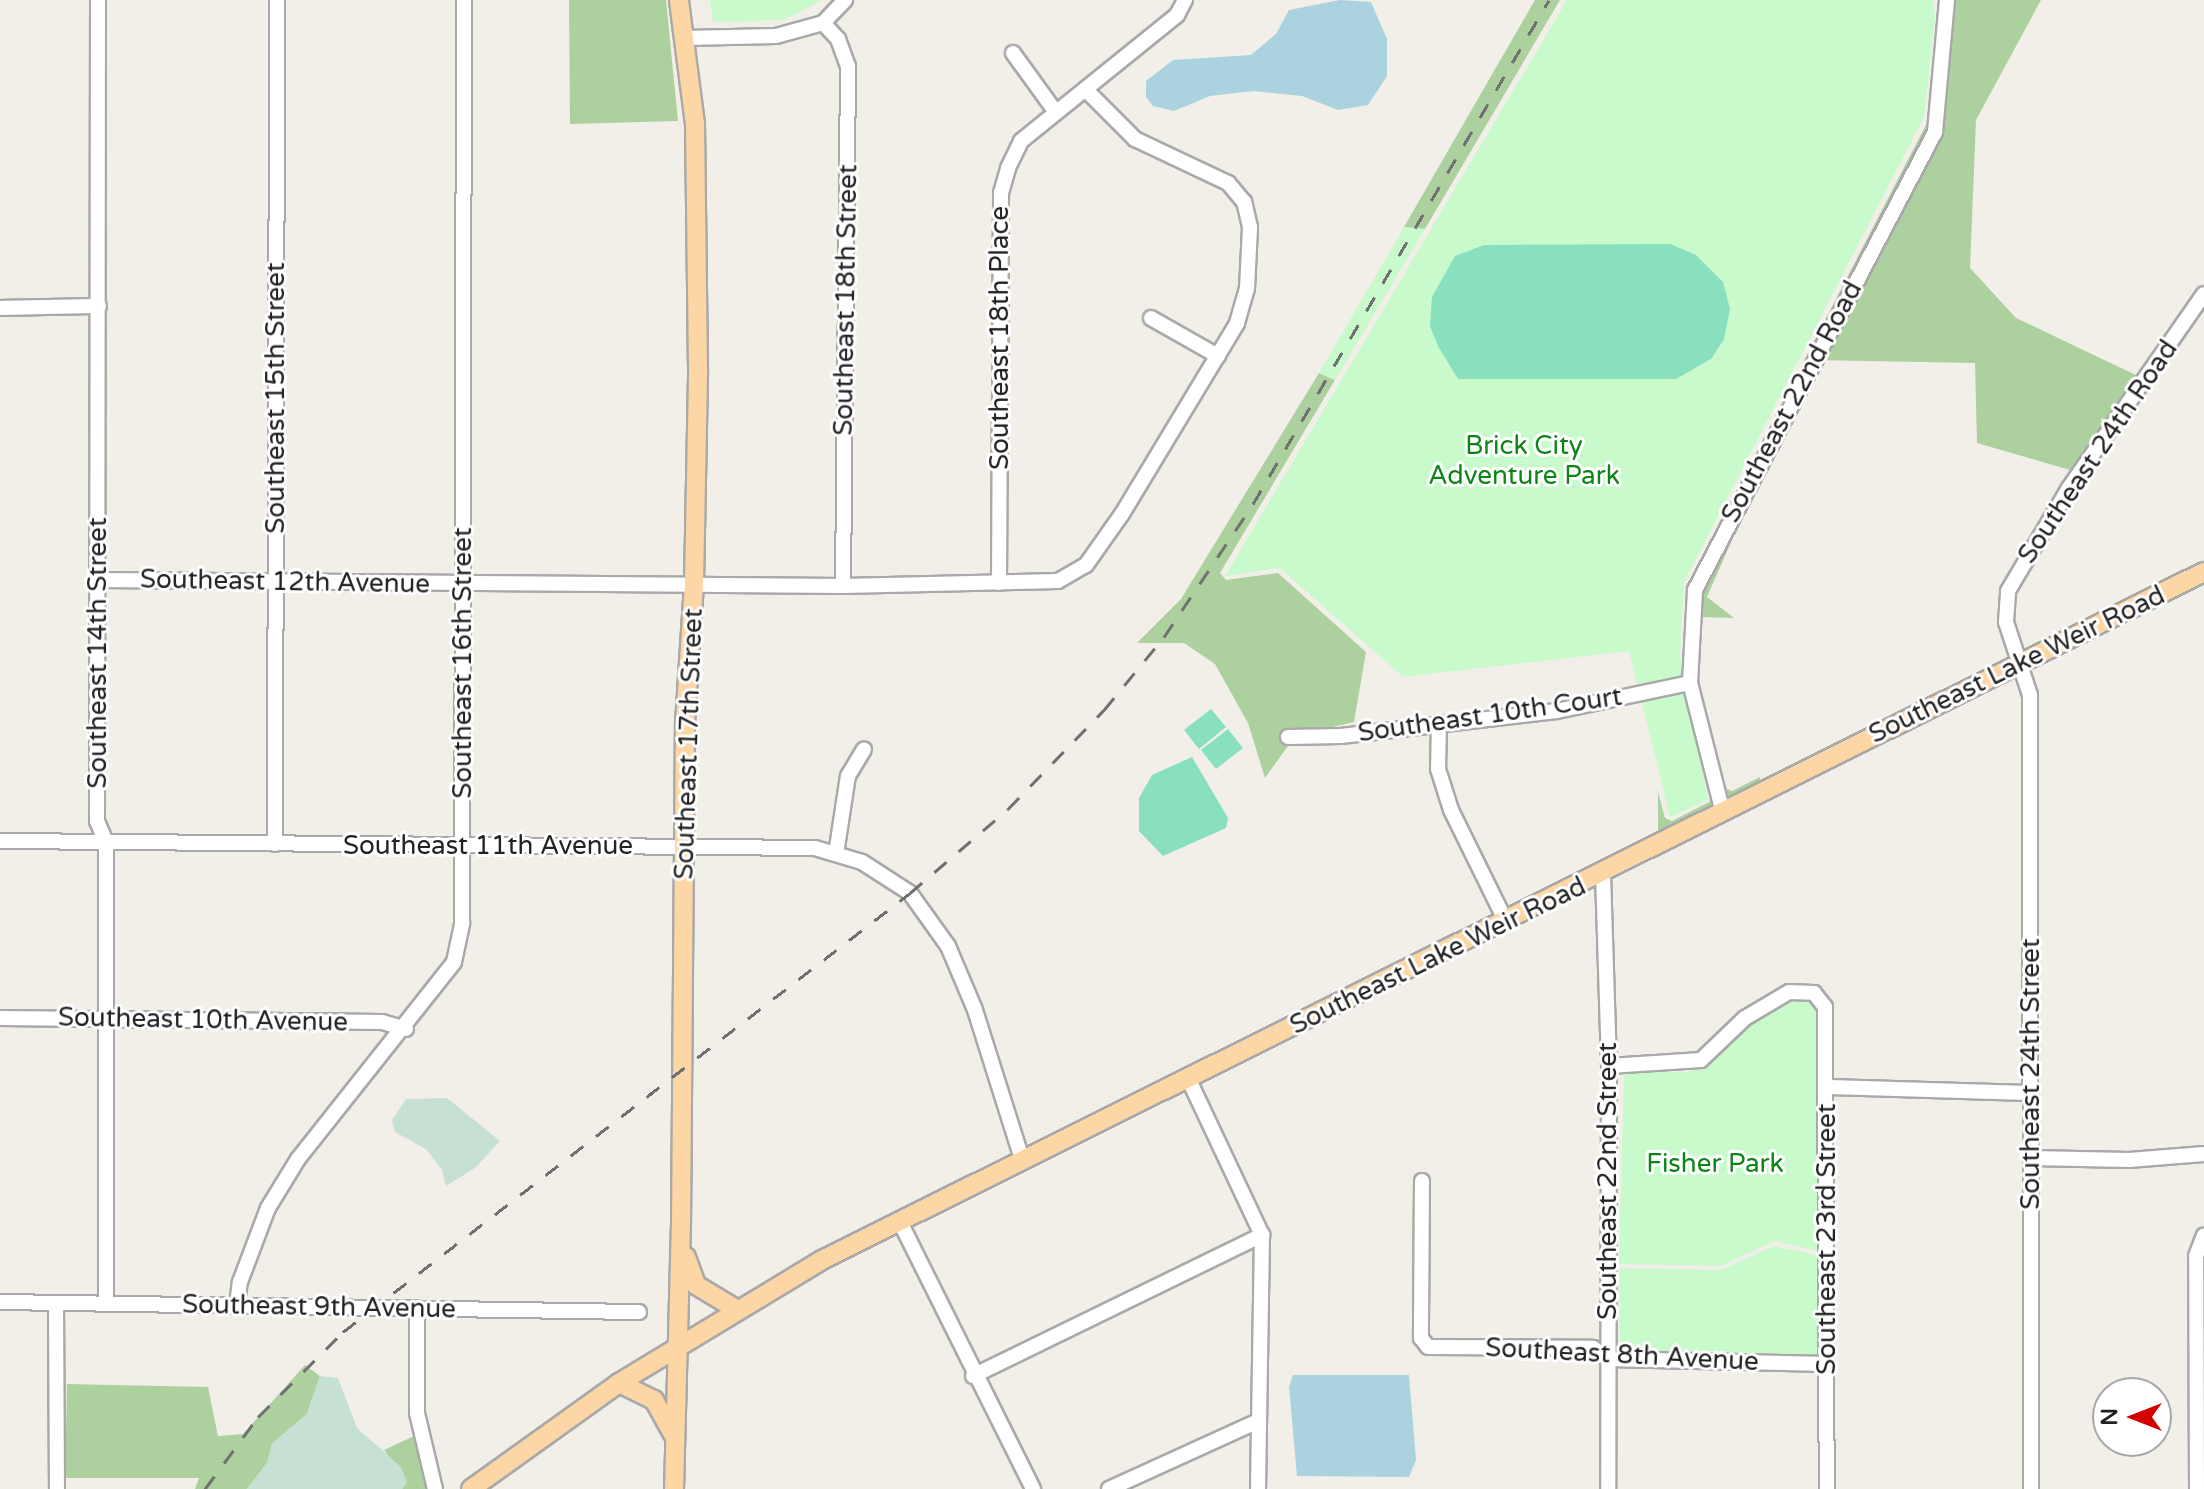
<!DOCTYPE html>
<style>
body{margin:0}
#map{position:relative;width:2204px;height:1489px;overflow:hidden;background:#f2efe9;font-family:"Varela Round",sans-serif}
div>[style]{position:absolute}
.forest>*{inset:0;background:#add19e}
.wetland>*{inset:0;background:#c6e0d4}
.park>*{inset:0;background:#c8facc}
.pitch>*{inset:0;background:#88e0be}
.water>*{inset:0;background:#aad3df}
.roads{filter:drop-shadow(2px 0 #a9a9a9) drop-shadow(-2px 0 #a9a9a9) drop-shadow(0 2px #a9a9a9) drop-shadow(0 -2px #a9a9a9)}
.minor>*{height:14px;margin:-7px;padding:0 7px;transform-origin:7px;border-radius:7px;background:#fff}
.major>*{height:18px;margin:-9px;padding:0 9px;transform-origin:9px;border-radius:9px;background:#fcd6a4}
.rail>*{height:3px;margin-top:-1.5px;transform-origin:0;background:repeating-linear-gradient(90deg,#707070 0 16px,transparent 0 32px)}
span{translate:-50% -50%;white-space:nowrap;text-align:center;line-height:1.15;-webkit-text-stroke:6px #fff;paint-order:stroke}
.street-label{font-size:26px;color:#222}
.park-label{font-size:26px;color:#0c8416}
.north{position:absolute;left:2092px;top:1377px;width:80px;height:80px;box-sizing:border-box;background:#fff;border:2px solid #a7a7a7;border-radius:50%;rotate:270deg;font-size:22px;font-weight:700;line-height:32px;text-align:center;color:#222}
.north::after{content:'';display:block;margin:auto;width:28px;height:36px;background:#d40000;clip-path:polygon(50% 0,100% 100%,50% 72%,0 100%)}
</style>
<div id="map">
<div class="forest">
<div style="clip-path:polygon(569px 0,666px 0,678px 121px,570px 124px)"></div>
<div style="clip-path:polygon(1535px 0,1560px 0,1425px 229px,1404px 227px)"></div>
<div style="clip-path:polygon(1938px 0,2041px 0,1976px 120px,1970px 268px,2016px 318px,2142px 378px,2074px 471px,1977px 443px,1975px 363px,1811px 360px,1707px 597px,1734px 618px,1701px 617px,1695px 622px,1693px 667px,1724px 788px,1732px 791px,1760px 777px,1761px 787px,1658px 839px,1658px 792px,1665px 818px,1672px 821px,1713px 800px,1686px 656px,1689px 583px,1929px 119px)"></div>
<div style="clip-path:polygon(1319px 373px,1335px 380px,1220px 573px,1226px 580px,1278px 573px,1366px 652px,1354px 722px,1295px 736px,1265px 778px,1248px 723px,1215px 664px,1184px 643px,1137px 643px,1181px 599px)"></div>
<div style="clip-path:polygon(305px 1365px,320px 1376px,307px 1414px,273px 1443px,267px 1463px,247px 1489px,195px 1489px,199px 1478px,65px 1478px,67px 1384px,208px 1387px,218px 1436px,243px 1434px)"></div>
<div style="clip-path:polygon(416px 1435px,429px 1489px,402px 1489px,407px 1482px,384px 1450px)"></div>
</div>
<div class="wetland">
<div style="clip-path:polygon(447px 1098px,500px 1141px,475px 1168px,446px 1186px,442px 1170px,426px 1149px,395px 1132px,392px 1120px,406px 1099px)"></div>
<div style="clip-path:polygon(320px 1376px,338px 1378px,357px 1428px,401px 1467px,407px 1482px,402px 1489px,247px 1489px,267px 1463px,272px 1443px,307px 1414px)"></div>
</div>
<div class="park">
<div style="clip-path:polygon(710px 0,822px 0,784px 20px,713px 22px)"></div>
<div style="clip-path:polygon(1567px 0,1933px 0,1935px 18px,1924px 117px,1684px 582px,1680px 656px,1708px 800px,1670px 817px,1629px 651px,1403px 677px,1280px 568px,1225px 576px)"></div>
<div style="clip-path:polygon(1404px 227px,1425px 229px,1335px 380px,1319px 373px)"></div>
<div style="clip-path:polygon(1796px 997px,1815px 1002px,1819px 1013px,1822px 1252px,1774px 1241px,1721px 1266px,1619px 1264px,1624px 1072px,1688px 1072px,1749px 1020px)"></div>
<div style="clip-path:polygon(1774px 1246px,1820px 1256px,1827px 1366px,1620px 1366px,1619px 1268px,1721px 1270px)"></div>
</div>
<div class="pitch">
<div style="clip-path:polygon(1670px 244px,1696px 255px,1723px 282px,1730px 309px,1724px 339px,1711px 359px,1676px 379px,1458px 379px,1438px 346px,1430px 326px,1432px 297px,1455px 256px,1484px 245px)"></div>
<div style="clip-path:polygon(1211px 709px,1226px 727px,1199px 749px,1184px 730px)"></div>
<div style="clip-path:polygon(1228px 729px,1243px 748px,1216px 769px,1201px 750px)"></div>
<div style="clip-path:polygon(1192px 757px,1228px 818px,1226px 828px,1163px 856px,1139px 831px,1139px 798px,1152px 775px)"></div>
</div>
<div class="water">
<div style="clip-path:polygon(1340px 0,1371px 2px,1387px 39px,1387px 76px,1368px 105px,1338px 110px,1302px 96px,1254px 91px,1210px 96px,1174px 111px,1153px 106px,1146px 97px,1146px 81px,1173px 60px,1251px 55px,1276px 34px,1289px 10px)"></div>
<div style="clip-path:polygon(1293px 1375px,1409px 1375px,1416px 1460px,1409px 1477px,1297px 1476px,1289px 1387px)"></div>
</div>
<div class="roads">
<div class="minor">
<div style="left:98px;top:0;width:821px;rotate:90.07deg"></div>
<div style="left:97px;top:821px;width:23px;rotate:67deg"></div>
<div style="left:106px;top:842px;width:462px;rotate:90deg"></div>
<div style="left:823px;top:23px;width:22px;rotate:47deg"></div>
<div style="left:838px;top:39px;width:29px;rotate:70deg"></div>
<div style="left:848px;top:66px;width:520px;rotate:90.55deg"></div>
<div style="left:685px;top:38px;width:91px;rotate:-1.3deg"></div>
<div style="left:776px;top:36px;width:49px;rotate:-15.5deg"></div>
<div style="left:823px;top:23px;width:32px;rotate:-46deg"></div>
<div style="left:1013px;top:53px;width:72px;rotate:54.1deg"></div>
<div style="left:0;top:308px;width:99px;rotate:-1.2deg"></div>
<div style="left:1151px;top:318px;width:77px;rotate:29.6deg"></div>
<div style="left:99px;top:580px;width:744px;rotate:0.46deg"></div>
<div style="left:843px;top:586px;width:215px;rotate:-1.3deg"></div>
<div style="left:1058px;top:581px;width:32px;rotate:-30deg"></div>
<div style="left:1086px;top:565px;width:62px;rotate:-54.8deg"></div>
<div style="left:1122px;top:514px;width:223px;rotate:-58.9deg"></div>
<div style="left:1237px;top:323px;width:35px;rotate:-74deg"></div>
<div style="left:1247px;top:289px;width:62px;rotate:-87.2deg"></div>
<div style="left:1250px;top:227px;width:26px;rotate:-103deg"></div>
<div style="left:1244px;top:202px;width:25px;rotate:-130deg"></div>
<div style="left:1228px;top:183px;width:103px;rotate:-154.7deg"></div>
<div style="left:1135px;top:139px;width:69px;rotate:-135deg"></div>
<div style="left:999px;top:583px;width:390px;rotate:-89.7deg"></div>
<div style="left:1001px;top:193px;width:26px;rotate:-74deg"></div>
<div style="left:1008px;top:168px;width:30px;rotate:-64deg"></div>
<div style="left:1021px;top:141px;width:201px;rotate:-38.9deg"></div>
<div style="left:1177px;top:15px;width:17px;rotate:-62deg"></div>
<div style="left:1439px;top:723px;width:46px;rotate:91.2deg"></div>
<div style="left:1438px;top:769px;width:43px;rotate:72.4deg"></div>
<div style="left:1451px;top:810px;width:125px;rotate:63.8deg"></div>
<div style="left:1288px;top:737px;width:53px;rotate:-1.1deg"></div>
<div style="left:1341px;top:736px;width:217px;rotate:-6.6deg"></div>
<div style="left:1557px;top:711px;width:136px;rotate:-11.9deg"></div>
<div style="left:1723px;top:813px;width:134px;rotate:-104.2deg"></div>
<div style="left:1690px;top:683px;width:93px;rotate:-86.9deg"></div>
<div style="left:1695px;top:590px;width:517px;rotate:-62.34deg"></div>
<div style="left:1935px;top:132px;width:133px;rotate:-84.8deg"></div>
<div style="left:0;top:841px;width:815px;rotate:0.49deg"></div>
<div style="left:815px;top:848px;width:49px;rotate:16.6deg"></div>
<div style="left:862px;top:862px;width:57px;rotate:32.9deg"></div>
<div style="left:910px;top:893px;width:65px;rotate:54.4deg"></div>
<div style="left:948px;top:946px;width:69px;rotate:67.1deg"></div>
<div style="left:975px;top:1010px;width:159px;rotate:72.5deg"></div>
<div style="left:275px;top:844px;width:844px;rotate:-89.86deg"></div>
<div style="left:836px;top:854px;width:79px;rotate:-81.3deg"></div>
<div style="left:848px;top:776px;width:31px;rotate:-59deg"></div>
<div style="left:1603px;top:874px;width:192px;rotate:88.2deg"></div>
<div style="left:1609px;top:1066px;width:423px;rotate:90.1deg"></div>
<div style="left:0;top:1018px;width:382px;rotate:0.6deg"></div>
<div style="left:382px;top:1022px;width:25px;rotate:16deg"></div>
<div style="left:1609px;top:1066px;width:92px;rotate:-3.7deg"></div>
<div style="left:1701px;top:1060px;width:61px;rotate:-43.7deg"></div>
<div style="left:1745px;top:1018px;width:51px;rotate:-30.6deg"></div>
<div style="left:1789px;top:992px;width:25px;rotate:2deg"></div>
<div style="left:1814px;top:993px;width:18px;rotate:52deg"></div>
<div style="left:1825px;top:1007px;width:482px;rotate:89.8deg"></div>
<div style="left:1189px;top:1080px;width:171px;rotate:64.8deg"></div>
<div style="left:1262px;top:1235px;width:254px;rotate:90.9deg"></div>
<div style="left:1828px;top:1087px;width:202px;rotate:1.7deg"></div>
<div style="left:2031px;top:1158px;width:98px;rotate:1.2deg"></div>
<div style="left:2129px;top:1160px;width:75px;rotate:-4.6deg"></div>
<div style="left:1422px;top:1181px;width:157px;rotate:90.4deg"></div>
<div style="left:1421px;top:1338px;width:11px;rotate:52deg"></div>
<div style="left:1428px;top:1347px;width:165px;rotate:0.3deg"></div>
<div style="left:1593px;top:1348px;width:19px;rotate:36deg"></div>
<div style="left:1608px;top:1359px;width:219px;rotate:1.3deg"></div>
<div style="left:901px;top:1224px;width:296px;rotate:63.5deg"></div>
<div style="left:0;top:1302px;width:639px;rotate:0.9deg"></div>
<div style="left:56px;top:1303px;width:186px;rotate:89.7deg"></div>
<div style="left:237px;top:1305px;width:23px;rotate:-83deg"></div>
<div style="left:240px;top:1282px;width:79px;rotate:-69.3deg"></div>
<div style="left:268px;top:1208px;width:57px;rotate:-58.5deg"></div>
<div style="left:298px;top:1159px;width:251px;rotate:-51.6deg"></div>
<div style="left:454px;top:962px;width:40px;rotate:-78deg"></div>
<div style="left:462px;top:923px;width:923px;rotate:-89.88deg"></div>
<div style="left:417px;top:1308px;width:105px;rotate:90deg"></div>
<div style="left:417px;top:1413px;width:78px;rotate:76.7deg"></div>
<div style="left:973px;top:1376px;width:322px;rotate:-26deg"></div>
<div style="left:1109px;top:1489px;width:164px;rotate:-24.5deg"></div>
<div style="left:2031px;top:1489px;width:794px;rotate:-90.07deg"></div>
<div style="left:2030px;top:695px;width:77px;rotate:-108.2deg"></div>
<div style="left:2006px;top:622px;width:31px;rotate:-86deg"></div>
<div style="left:2008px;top:591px;width:120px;rotate:-59.4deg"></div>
<div style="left:2069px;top:488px;width:236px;rotate:-55.2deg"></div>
<div style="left:2197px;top:1489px;width:233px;rotate:-90.2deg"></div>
<div style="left:2196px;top:1256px;width:22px;rotate:-69deg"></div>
</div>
<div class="major">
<div style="left:686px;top:1257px;width:30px;rotate:70deg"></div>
<div style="left:696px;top:1285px;width:47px;rotate:31deg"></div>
<div style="left:619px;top:1383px;width:39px;rotate:26deg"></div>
<div style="left:654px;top:1400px;width:38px;rotate:61deg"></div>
<div style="left:471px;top:1489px;width:182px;rotate:-35.6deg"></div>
<div style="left:619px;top:1383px;width:237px;rotate:-31.2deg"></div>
<div style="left:822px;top:1260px;width:1544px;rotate:-26.47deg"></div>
<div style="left:674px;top:1489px;width:262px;rotate:-88.5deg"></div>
<div style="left:681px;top:1227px;width:504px;rotate:-89.55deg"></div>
<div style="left:685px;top:723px;width:139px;rotate:-86.3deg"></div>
<div style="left:694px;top:584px;width:215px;rotate:-88.9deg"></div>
<div style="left:698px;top:369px;width:245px;rotate:-90.7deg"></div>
<div style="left:695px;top:124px;width:125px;rotate:-97.4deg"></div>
</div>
</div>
<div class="rail">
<div style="left:205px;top:1489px;width:89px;rotate:-53.6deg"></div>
<div style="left:258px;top:1417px;width:120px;rotate:-45deg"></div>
<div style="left:343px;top:1332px;width:717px;rotate:-37.75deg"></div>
<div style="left:910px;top:893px;width:129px;rotate:-40.6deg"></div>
<div style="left:1008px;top:809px;width:138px;rotate:-45.9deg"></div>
<div style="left:1104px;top:710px;width:94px;rotate:-50.6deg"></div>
<div style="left:1164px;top:637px;width:160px;rotate:-56.2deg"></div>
<div style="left:1253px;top:504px;width:584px;rotate:-59.57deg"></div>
</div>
<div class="street-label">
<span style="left:846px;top:300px;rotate:-89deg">Southeast 18th Street</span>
<span style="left:1000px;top:338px;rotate:-90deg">Southeast 18th Place</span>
<span style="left:276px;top:398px;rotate:-90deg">Southeast 15th Street</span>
<span style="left:1792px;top:402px;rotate:-62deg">Southeast 22nd Road</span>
<span style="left:2098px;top:452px;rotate:-56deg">Southeast 24th Road</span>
<span style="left:285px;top:582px;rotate:1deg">Southeast 12th Avenue</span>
<span style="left:98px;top:653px;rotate:-90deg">Southeast 14th Street</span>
<span style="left:463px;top:663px;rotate:-90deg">Southeast 16th Street</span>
<span style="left:2017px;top:665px;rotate:-26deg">Southeast Lake Weir Road</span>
<span style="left:1490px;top:715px;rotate:-8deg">Southeast 10th Court</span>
<span style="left:689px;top:744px;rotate:-88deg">Southeast 17th Street</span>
<span style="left:488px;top:846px">Southeast 11th Avenue</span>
<span style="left:1438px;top:956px;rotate:-26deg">Southeast Lake Weir Road</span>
<span style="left:203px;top:1020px;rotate:1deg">Southeast 10th Avenue</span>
<span style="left:2031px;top:1074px;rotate:-90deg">Southeast 24th Street</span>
<span style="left:1608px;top:1181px;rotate:-90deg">Southeast 22nd Street</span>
<span style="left:1827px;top:1239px;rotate:-90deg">Southeast 23rd Street</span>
<span style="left:319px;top:1307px;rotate:1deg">Southeast 9th Avenue</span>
<span style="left:1622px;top:1355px;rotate:3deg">Southeast 8th Avenue</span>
</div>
<div class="park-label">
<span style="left:1524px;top:461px">Brick City<br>Adventure Park</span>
<span style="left:1715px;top:1164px">Fisher Park</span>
</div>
<div class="north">N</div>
</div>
